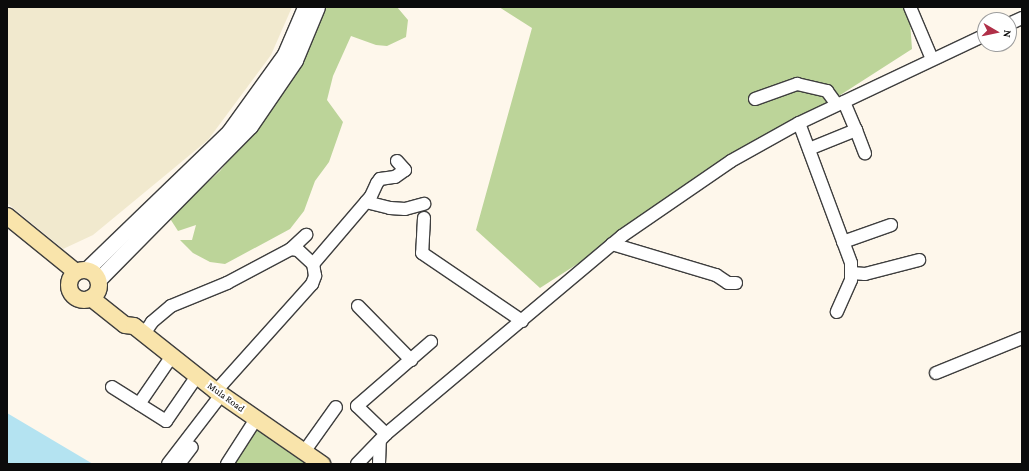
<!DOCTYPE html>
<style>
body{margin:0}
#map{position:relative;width:1029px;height:471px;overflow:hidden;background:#fef7eb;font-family:"Crimson Pro",serif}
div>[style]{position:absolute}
.farmland>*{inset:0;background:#f1e9ce}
.forest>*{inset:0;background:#bcd499}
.water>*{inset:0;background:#b4e3f1}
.roads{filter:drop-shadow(1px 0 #3e3e3e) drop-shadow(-1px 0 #3e3e3e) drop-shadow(0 1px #3e3e3e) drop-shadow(0 -1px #3e3e3e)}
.minor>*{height:12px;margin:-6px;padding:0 6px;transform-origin:6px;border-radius:6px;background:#fff}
.tertiary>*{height:15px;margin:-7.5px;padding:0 7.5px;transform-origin:7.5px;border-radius:7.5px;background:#fff}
.secondary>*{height:16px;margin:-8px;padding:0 8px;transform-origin:8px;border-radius:8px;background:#f9e4ab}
.secondary>.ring{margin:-8px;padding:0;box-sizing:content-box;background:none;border:16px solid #f9e4ab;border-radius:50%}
span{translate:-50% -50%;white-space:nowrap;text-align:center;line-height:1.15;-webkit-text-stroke:4px #fff;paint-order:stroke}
.street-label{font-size:10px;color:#0b0b0b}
.frame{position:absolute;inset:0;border:8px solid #0b0b0b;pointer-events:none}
.north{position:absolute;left:977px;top:12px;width:40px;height:40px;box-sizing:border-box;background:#fff;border:1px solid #9d9d9d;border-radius:50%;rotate:99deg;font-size:11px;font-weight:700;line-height:16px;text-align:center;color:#0b0b0b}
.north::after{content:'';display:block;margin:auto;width:14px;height:18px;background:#b02f48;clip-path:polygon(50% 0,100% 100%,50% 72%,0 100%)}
</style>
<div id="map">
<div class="farmland">
<div style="clip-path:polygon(7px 7px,292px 7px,271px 55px,208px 140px,93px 235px,63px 249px,7px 203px)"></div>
</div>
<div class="forest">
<div style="clip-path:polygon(324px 7px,397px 7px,408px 20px,406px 37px,387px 46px,376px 45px,351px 36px,333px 76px,327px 100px,343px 122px,329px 162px,315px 181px,304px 211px,290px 229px,225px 264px,210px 262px,193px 253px,180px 240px,192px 240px,196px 225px,178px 231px,169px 217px,220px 171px,258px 123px,308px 51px)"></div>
<div style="clip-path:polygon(499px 7px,909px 7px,912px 49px,540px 288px,476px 230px,532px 28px)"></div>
<div style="clip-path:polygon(257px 425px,311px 464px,234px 464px)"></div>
</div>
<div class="water">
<div style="clip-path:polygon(7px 413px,93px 464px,7px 464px)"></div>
</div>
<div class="roads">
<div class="minor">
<div style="left:910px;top:7px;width:56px;rotate:67.1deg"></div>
<div style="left:1009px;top:24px;width:14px;rotate:-25deg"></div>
<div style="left:755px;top:99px;width:45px;rotate:-19.7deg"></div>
<div style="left:797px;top:84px;width:31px;rotate:13deg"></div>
<div style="left:827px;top:91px;width:17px;rotate:54deg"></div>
<div style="left:844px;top:102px;width:30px;rotate:67deg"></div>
<div style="left:799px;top:123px;width:149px;rotate:69.6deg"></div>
<div style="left:851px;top:263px;width:17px;rotate:90deg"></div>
<div style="left:851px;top:280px;width:35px;rotate:114deg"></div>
<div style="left:809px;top:149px;width:51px;rotate:-22deg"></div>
<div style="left:856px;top:130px;width:25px;rotate:69deg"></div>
<div style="left:366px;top:202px;width:25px;rotate:14deg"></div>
<div style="left:390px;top:208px;width:15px;rotate:4deg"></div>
<div style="left:405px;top:209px;width:20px;rotate:-15deg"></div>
<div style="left:424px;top:218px;width:35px;rotate:93deg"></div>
<div style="left:422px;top:253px;width:121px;rotate:34.2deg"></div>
<div style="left:843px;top:242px;width:51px;rotate:-19.5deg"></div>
<div style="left:612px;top:244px;width:109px;rotate:16.6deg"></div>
<div style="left:716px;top:275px;width:14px;rotate:34deg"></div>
<div style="left:728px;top:283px;width:8px"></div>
<div style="left:291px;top:249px;width:21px;rotate:-43deg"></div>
<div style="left:852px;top:273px;width:13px;rotate:4deg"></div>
<div style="left:865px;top:274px;width:56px;rotate:-14.5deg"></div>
<div style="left:358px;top:306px;width:76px;rotate:45.5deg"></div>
<div style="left:144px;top:334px;width:14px;rotate:-56deg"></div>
<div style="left:152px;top:322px;width:25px;rotate:-40deg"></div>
<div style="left:171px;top:306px;width:61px;rotate:-22.3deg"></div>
<div style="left:227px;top:283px;width:72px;rotate:-28deg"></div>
<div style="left:291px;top:249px;width:7px;rotate:8deg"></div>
<div style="left:298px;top:250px;width:21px;rotate:43deg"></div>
<div style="left:936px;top:373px;width:93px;rotate:-22.1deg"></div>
<div style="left:112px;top:387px;width:64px;rotate:32.2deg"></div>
<div style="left:166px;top:421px;width:55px;rotate:-55.4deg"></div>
<div style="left:216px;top:391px;width:144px;rotate:-48.1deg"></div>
<div style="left:312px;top:284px;width:9px;rotate:-69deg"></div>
<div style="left:315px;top:276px;width:12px;rotate:-99deg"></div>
<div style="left:313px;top:264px;width:89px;rotate:-49.5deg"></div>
<div style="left:371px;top:196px;width:14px;rotate:-65deg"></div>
<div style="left:377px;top:183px;width:5px;rotate:-53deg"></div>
<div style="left:380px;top:179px;width:15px;rotate:-8deg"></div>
<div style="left:395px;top:177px;width:12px;rotate:-35deg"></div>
<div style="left:405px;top:170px;width:12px;rotate:-132deg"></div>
<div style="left:139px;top:404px;width:58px;rotate:-55.5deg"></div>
<div style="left:386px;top:434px;width:40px;rotate:-136deg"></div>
<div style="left:357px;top:406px;width:98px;rotate:-40.9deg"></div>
<div style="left:304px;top:452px;width:55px;rotate:-54.6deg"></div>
<div style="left:168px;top:464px;width:87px;rotate:-52.5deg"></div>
<div style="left:179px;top:464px;width:21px;rotate:-53deg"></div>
<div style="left:227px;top:464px;width:54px;rotate:-57.2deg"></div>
<div style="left:357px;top:464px;width:42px;rotate:-46deg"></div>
<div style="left:386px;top:434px;width:308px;rotate:-40deg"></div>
<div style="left:622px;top:236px;width:132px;rotate:-34.5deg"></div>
<div style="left:731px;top:161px;width:78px;rotate:-29.2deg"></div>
<div style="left:799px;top:123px;width:206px;rotate:-25.3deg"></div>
<div style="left:379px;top:464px;width:23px;rotate:-88deg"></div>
</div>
<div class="tertiary">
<div style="left:86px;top:270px;width:199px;rotate:-44deg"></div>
<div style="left:229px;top:132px;width:96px;rotate:-54.3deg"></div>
<div style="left:285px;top:54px;width:51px;rotate:-66.9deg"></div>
<div style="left:98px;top:280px;width:216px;rotate:-45.4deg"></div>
<div style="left:250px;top:126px;width:80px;rotate:-55.7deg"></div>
<div style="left:295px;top:60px;width:57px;rotate:-67.5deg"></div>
</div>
<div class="secondary">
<div style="left:7px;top:216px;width:89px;rotate:39.1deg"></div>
<div class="ring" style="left:69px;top:270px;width:14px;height:14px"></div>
<div style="left:91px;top:298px;width:43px;rotate:38.5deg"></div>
<div style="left:125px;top:325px;width:9px;rotate:6deg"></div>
<div style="left:134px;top:326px;width:105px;rotate:38.4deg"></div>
<div style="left:216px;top:391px;width:129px;rotate:34.6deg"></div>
</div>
</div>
<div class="street-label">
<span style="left:226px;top:397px;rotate:36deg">Mula Road</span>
</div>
<div class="frame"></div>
<div class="north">N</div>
</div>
